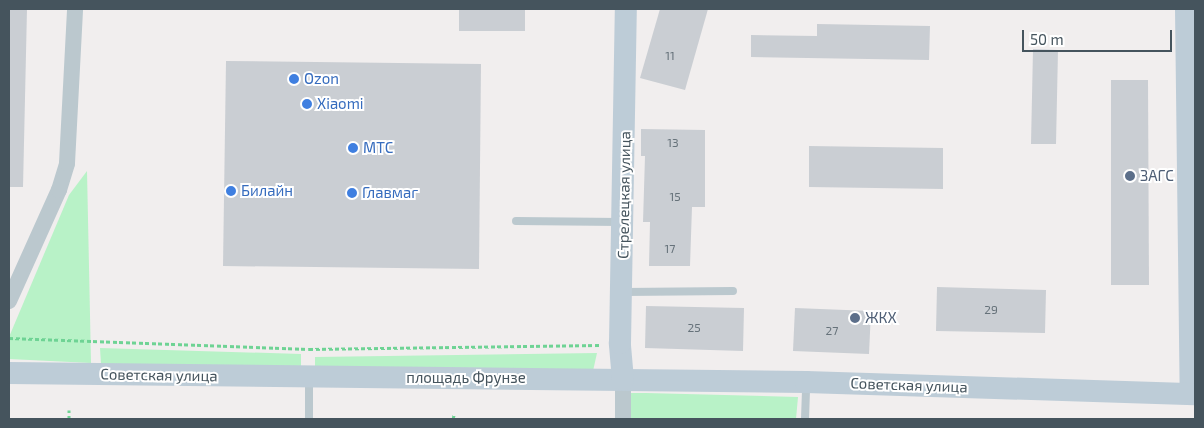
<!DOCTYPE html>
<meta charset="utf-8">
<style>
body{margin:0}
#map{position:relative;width:1204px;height:428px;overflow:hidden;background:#f1eeee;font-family:"Exo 2",sans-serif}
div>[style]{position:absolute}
.green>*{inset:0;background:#b8f2c7}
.building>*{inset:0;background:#caced3}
.path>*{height:3px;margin-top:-1.5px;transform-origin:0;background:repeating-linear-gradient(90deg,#6ed394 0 4px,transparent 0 6.5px)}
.lane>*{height:8px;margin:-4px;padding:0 4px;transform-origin:4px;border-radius:4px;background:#bbc8ce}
.street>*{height:16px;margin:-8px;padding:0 8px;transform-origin:8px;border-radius:8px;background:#bbc8ce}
.secondary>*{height:22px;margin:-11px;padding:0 11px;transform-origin:11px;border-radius:11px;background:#bdccd7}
.dots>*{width:14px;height:14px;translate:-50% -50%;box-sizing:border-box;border:2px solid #fff;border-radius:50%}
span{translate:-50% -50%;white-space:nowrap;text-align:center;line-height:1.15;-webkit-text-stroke:4px #fff;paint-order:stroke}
.number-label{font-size:12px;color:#66727a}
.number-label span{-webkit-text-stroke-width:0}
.shop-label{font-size:15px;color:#366cbe}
.left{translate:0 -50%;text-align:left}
.service-label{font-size:15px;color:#4e5e75}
.street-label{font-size:15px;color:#45545d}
.frame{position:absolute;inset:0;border:10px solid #45545d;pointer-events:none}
.scale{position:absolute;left:1022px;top:30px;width:150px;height:22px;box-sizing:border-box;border:2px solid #45545d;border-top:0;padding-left:6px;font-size:15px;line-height:18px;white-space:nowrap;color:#45545d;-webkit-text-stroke:4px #fff;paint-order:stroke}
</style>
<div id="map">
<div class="green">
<div style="clip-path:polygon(87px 171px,91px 363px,9px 359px,9px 337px,69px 195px)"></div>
<div style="clip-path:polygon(100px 348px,301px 354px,301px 369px,101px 364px)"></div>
<div style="clip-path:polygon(597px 353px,593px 371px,315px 370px,315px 357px)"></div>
<div style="clip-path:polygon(627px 393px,646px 393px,798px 397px,796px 419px,627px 419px)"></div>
</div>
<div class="building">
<div style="clip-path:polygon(9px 9px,27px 9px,23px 187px,9px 187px)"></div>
<div style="clip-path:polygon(459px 9px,525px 9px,525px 31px,459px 31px)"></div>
<div style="clip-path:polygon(660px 9px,708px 9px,685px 90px,640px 78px)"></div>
<div style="clip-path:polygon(817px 24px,930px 26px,929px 60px,751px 57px,751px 35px,817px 36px)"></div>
<div style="clip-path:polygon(1033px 49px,1058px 50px,1056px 144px,1031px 144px)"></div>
<div style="clip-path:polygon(226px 61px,481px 64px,479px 269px,223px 266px)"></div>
<div style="clip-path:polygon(1111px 80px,1148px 80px,1149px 285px,1111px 285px)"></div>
<div style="clip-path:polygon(641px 129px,705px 130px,705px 207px,692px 207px,690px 266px,649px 266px,650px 222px,643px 222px,645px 156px,641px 156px)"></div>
<div style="clip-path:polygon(809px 146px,943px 148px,943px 189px,809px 187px)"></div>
<div style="clip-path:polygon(937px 287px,1046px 290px,1045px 333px,936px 331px)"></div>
<div style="clip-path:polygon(646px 306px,744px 308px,743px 351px,645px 348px)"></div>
<div style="clip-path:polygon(795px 308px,871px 311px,869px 354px,793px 351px)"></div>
</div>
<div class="path">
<div style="left:9px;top:338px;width:300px;rotate:2.1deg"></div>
<div style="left:309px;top:349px;width:291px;rotate:-0.8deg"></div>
<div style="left:69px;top:419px;width:9px;rotate:-90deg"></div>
<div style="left:453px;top:419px;width:4px;rotate:-76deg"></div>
</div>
<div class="lane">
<div style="left:516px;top:221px;width:104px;rotate:0.6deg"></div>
<div style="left:624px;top:292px;width:109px;rotate:-0.5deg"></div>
<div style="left:309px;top:419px;width:39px;rotate:-90deg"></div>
<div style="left:805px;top:419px;width:35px;rotate:-88deg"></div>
</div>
<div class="street">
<div style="left:9px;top:301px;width:122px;rotate:-65.8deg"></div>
<div style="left:59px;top:190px;width:28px;rotate:-73deg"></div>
<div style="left:67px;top:163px;width:154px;rotate:-87deg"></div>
<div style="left:623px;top:419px;width:39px;rotate:-90deg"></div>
</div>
<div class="secondary">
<div style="left:1186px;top:9px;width:385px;rotate:89.3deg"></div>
<div style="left:9px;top:373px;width:797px;rotate:0.65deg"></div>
<div style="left:806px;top:382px;width:389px;rotate:1.8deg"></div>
<div style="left:623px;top:380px;width:37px;rotate:-95deg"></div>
<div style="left:620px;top:343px;width:334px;rotate:-89deg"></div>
</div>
<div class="dots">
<div style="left:294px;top:79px;background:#3f7fe0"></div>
<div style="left:307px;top:104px;background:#3f7fe0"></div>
<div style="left:353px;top:148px;background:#3f7fe0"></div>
<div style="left:1130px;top:176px;background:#5c6f8a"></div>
<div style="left:231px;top:191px;background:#3f7fe0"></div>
<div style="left:352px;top:193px;background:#3f7fe0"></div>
<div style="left:855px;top:318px;background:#5c6f8a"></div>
</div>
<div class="number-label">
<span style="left:670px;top:56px">11</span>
<span style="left:673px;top:143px">13</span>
<span style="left:675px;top:197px">15</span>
<span style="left:670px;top:249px">17</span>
<span style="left:991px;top:310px">29</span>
<span style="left:694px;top:328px">25</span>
<span style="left:832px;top:331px">27</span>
</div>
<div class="shop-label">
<span class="left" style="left:304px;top:79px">Ozon</span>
<span class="left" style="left:317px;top:104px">Xiaomi</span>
<span class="left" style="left:363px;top:148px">МТС</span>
<span class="left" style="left:241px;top:191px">Билайн</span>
<span class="left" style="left:362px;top:193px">Главмаг</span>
</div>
<div class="service-label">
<span class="left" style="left:1140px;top:176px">ЗАГС</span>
<span class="left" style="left:865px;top:318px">ЖКХ</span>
</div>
<div class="street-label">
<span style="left:624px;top:195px;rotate:-89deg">Стрелецкая улица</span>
<span style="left:159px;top:375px;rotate:1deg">Советская улица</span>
<span style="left:466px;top:378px">площадь Фрунзе</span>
<span style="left:909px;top:385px;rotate:2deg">Советская улица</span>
</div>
<div class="frame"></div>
<div class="scale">50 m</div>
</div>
